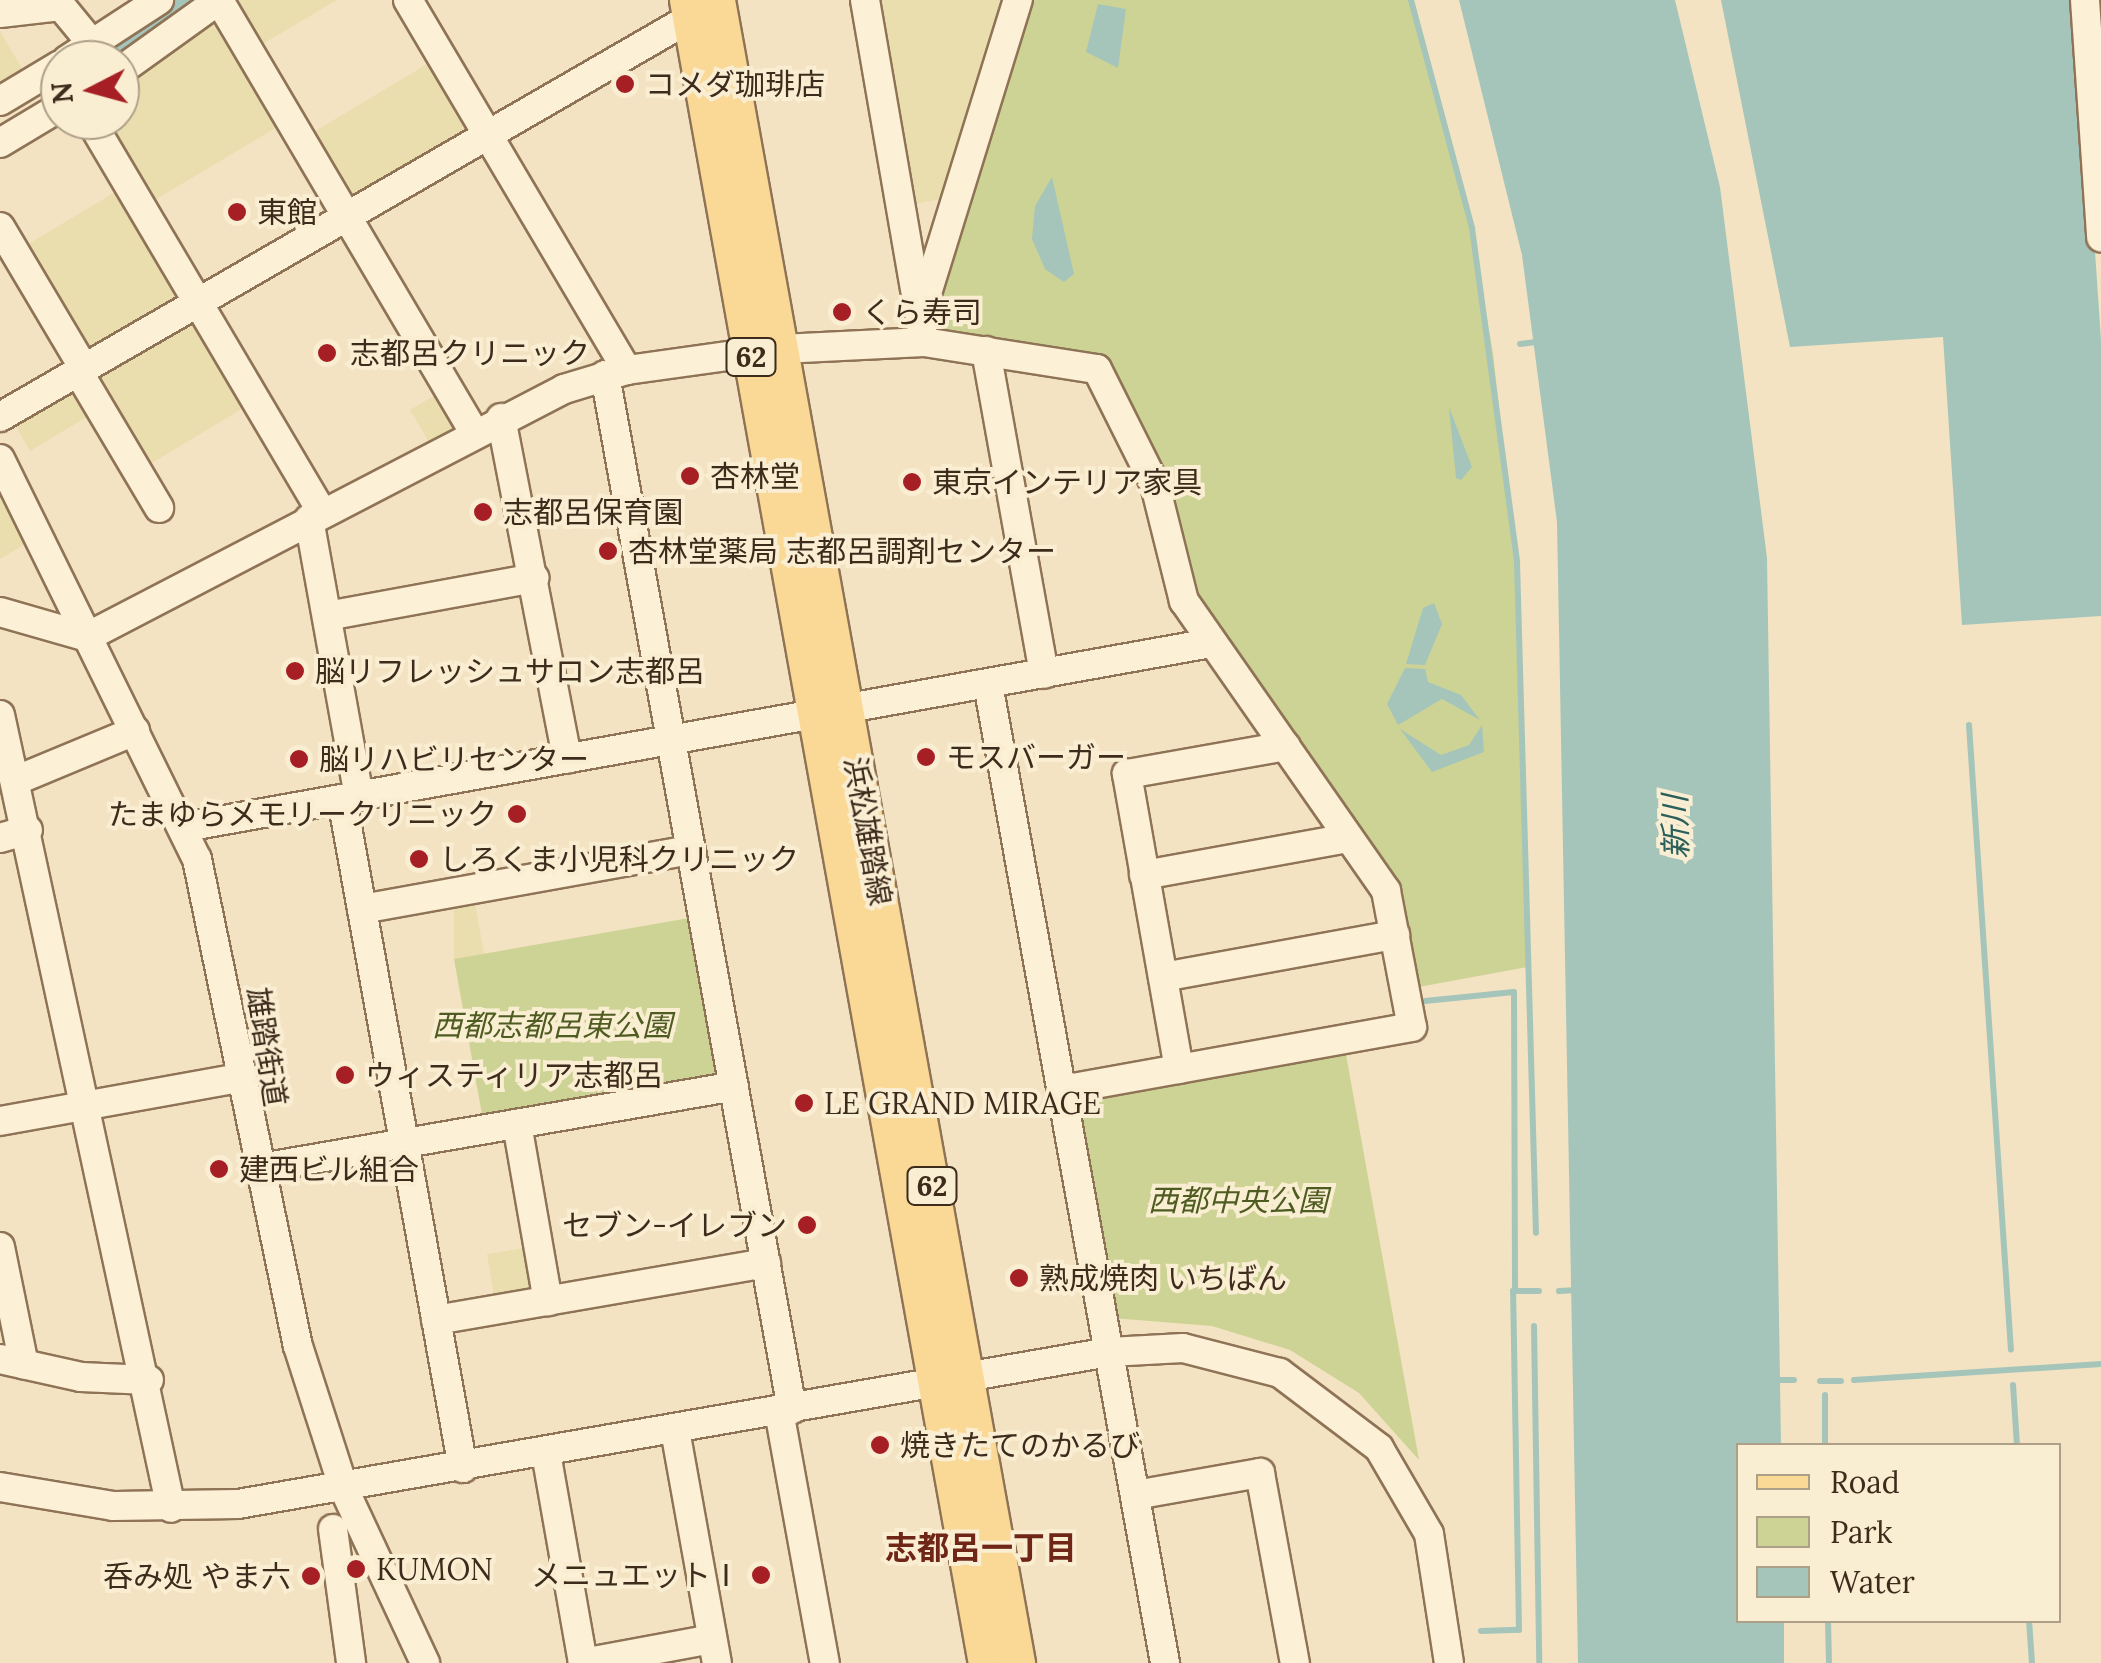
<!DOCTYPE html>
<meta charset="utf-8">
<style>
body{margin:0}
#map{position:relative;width:2101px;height:1663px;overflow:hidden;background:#f3e3c2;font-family:Lora,"Noto Sans JP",serif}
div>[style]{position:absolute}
.farmland>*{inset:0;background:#eadeae}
.green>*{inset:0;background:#cdd394}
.water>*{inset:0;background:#a5c5bb}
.stream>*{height:6px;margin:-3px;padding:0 3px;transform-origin:3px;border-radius:3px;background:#a5c5bb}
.roads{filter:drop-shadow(2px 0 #8f7356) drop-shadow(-2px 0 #8f7356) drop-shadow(0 2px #8f7356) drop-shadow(0 -2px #8f7356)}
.minor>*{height:28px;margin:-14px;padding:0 14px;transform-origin:14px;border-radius:14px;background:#fcf0d6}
.major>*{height:35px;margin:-17.5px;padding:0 17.5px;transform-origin:17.5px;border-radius:17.5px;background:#fad896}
.dots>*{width:28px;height:28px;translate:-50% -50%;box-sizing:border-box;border:5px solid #f9edd2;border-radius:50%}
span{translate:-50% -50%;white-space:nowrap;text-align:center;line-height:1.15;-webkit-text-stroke:8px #f9edd2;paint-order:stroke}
.shield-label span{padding:2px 8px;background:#f9edd2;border:2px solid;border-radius:8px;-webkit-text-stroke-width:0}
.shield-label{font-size:28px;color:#3d2b1c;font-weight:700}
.poi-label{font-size:30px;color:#3d2b1c}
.left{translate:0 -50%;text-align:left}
.right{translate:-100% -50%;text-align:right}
.street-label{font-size:30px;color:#3d2b1c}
.park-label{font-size:30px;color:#4f5c21;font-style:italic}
.water-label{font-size:32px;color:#2a5f5a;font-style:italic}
.neighbourhood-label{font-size:32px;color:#6f2617;font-weight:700}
.legend{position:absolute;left:1736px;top:1443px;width:325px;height:180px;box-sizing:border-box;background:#f9edd2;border:2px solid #ae9f89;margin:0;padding:12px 18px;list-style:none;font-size:30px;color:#3d2b1c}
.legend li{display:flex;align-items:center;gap:20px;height:50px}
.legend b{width:50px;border:2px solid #ae9f89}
.north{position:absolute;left:40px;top:40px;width:100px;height:100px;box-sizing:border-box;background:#f9edd2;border:2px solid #ae9f89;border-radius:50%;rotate:264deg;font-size:28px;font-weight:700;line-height:40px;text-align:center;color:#3d2b1c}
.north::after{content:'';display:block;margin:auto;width:35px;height:45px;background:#a61f24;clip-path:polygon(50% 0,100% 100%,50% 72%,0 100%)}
</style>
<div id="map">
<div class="farmland">
<div style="clip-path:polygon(231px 0,337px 0,256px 48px)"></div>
<div style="clip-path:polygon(875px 0,1009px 0,946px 198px,910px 205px)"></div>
<div style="clip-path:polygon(214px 14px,284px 123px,148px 204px,98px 120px,120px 120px,120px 79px)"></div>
<div style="clip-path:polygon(0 31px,27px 77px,0 93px)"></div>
<div style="clip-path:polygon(434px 60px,471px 132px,351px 202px,307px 136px)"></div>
<div style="clip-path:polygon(122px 188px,183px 300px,87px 354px,20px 249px)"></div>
<div style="clip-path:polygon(194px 320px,250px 404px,142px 469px,94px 376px)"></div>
<div style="clip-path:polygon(74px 387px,95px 412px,30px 451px,13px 421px)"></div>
<div style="clip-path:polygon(442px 391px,465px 430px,432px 447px,410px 410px)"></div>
<div style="clip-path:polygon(0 492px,25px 544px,0 559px)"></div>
<div style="clip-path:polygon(474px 897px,484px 954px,454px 959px,454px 901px)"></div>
<div style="clip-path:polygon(530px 1247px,537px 1288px,495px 1301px,487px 1254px)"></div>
</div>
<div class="green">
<div style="clip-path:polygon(1026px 0,1410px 0,1471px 228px,1493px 353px,1516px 562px,1527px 967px,1413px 988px,1395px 888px,1191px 597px,1158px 469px,1108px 361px,940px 339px,932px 320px,941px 275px)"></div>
<div style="clip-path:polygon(695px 917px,721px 1063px,709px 1081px,483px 1120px,454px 959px)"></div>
<div style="clip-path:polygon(1345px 1049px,1419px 1460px,1359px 1393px,1290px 1350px,1212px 1326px,1112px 1318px,1075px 1114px,1085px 1096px)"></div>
</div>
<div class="water">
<div style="clip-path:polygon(172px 0,210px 0,120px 60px,82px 60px)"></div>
<div style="clip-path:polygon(1459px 0,1675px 0,1720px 187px,1767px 558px,1781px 1445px,1738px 1446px,1738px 1620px,1784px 1621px,1784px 1663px,1578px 1663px,1557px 522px,1522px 255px)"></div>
<div style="clip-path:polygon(1721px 0,2078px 0,2101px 340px,2101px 616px,1962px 625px,1943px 337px,1790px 347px)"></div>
<div style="clip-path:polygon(1098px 4px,1126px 9px,1118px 68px,1086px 52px)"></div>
<div style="clip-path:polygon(1052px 177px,1074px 274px,1064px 282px,1045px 269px,1032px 239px,1035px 206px)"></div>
<div style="clip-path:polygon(1449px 407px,1472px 467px,1461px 480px,1456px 478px)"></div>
<div style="clip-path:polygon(1434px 603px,1442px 624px,1425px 665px,1406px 664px,1423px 608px)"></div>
<div style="clip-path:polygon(1405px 668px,1425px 669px,1428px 682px,1461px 695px,1480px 720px,1442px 699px,1398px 725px,1387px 704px)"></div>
<div style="clip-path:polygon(1482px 725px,1484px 752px,1432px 772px,1400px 729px,1441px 755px,1469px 745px)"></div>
</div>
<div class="stream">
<div style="left:1411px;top:0;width:236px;rotate:75deg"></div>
<div style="left:1472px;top:228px;width:337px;rotate:82.3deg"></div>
<div style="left:1517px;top:562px;width:671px;rotate:88.38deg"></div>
<div style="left:1520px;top:344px;width:24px;rotate:-7deg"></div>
<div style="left:1969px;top:725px;width:626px;rotate:86.16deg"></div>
<div style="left:1425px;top:1001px;width:89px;rotate:-5.8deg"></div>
<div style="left:1514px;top:992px;width:299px;rotate:89.8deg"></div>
<div style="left:1559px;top:1291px;width:19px;rotate:-3deg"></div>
<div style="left:1534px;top:1326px;width:337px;rotate:89.1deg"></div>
<div style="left:1775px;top:1380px;width:19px"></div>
<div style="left:1854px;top:1380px;width:248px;rotate:-3.7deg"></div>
<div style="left:1820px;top:1381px;width:21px"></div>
<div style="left:2013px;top:1385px;width:61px;rotate:86.2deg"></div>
<div style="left:1825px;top:1395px;width:51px;rotate:90deg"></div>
<div style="left:1828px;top:1620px;width:43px;rotate:88.7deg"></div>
<div style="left:2029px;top:1620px;width:43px;rotate:86deg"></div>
<div style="left:1481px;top:1631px;width:38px;rotate:-2deg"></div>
<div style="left:1519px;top:1630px;width:339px;rotate:-91deg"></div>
<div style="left:1513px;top:1291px;width:26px"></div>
</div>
<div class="roads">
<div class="minor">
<div style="left:219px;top:0;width:502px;rotate:59.45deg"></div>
<div style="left:408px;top:0;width:430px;rotate:59.4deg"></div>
<div style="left:865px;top:0;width:347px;rotate:80.2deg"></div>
<div style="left:2085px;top:0;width:238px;rotate:86.1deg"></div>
<div style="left:0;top:13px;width:61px;rotate:-6.5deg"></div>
<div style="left:61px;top:6px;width:50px;rotate:50.6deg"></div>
<div style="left:67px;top:60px;width:110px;rotate:-33.1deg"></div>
<div style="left:120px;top:71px;width:122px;rotate:-35.6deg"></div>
<div style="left:0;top:101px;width:70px;rotate:-31deg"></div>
<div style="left:90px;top:120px;width:456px;rotate:59.4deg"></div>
<div style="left:0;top:143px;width:70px;rotate:-31deg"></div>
<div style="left:0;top:227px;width:166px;rotate:59.3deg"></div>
<div style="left:916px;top:296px;width:13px;rotate:-27deg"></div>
<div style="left:928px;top:290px;width:304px;rotate:-72.8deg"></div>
<div style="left:781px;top:349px;width:143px;rotate:-2.8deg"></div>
<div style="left:924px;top:342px;width:175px;rotate:8.9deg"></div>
<div style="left:1097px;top:369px;width:130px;rotate:63.4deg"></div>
<div style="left:1155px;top:485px;width:120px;rotate:76deg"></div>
<div style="left:1184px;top:601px;width:353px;rotate:55.1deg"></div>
<div style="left:1386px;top:891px;width:138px;rotate:79.2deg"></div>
<div style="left:1412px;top:1027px;width:356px;rotate:169.8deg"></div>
<div style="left:986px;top:351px;width:328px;rotate:79.8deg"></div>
<div style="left:79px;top:373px;width:157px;rotate:59.3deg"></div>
<div style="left:605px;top:375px;width:1051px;rotate:79.75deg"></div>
<div style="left:0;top:417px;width:813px;rotate:-30.03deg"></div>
<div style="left:501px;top:418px;width:347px;rotate:79deg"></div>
<div style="left:0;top:459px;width:446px;rotate:63.8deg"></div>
<div style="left:197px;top:859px;width:497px;rotate:78.3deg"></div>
<div style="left:298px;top:1346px;width:150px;rotate:72.2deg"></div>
<div style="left:344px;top:1489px;width:192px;rotate:65deg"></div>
<div style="left:309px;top:519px;width:281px;rotate:79.8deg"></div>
<div style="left:0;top:612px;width:91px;rotate:16deg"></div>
<div style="left:87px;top:637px;width:538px;rotate:-27.47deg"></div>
<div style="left:564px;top:389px;width:66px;rotate:-16.8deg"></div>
<div style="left:627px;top:370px;width:124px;rotate:-7.9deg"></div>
<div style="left:327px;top:616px;width:211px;rotate:-10.4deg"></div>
<div style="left:988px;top:684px;width:995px;rotate:79.75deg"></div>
<div style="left:0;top:715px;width:811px;rotate:77.83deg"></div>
<div style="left:17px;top:780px;width:128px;rotate:-22.6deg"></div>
<div style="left:342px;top:799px;width:680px;rotate:79.75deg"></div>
<div style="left:185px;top:827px;width:1042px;rotate:-10.17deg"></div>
<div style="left:0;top:838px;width:29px;rotate:-16deg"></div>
<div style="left:1144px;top:875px;width:206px;rotate:-10.3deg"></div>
<div style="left:362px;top:909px;width:334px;rotate:-10.2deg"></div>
<div style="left:1163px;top:977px;width:236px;rotate:-10.3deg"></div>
<div style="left:1179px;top:1069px;width:300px;rotate:-100deg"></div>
<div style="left:1127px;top:774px;width:161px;rotate:-10deg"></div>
<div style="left:0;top:1121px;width:243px;rotate:-10.2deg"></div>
<div style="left:517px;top:1124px;width:180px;rotate:80.1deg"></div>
<div style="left:255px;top:1169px;width:486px;rotate:-9.8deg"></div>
<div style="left:0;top:1247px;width:120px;rotate:78.5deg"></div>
<div style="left:436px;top:1320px;width:335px;rotate:-9.8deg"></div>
<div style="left:0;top:1359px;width:83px;rotate:12.5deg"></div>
<div style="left:81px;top:1377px;width:68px;rotate:2.5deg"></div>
<div style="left:779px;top:1411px;width:256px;rotate:79.7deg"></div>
<div style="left:675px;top:1430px;width:237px;rotate:79.8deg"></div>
<div style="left:546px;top:1453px;width:213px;rotate:80deg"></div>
<div style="left:583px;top:1663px;width:131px;rotate:-10.5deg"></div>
<div style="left:0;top:1487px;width:115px;rotate:9.5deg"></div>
<div style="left:113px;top:1506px;width:125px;rotate:-0.9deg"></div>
<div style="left:238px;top:1504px;width:884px;rotate:-9.9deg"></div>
<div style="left:1109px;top:1352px;width:74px;rotate:-3.1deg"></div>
<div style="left:1183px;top:1348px;width:100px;rotate:14.5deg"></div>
<div style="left:1280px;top:1373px;width:124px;rotate:37.1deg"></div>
<div style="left:1379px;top:1448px;width:99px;rotate:59.8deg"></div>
<div style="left:1429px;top:1534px;width:131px;rotate:81.2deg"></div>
<div style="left:1135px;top:1495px;width:127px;rotate:-10deg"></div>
<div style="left:1260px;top:1473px;width:193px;rotate:79.6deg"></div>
<div style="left:333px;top:1529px;width:135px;rotate:82.3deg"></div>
</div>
<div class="major">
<div style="left:687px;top:0;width:1690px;rotate:79.81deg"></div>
<div style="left:717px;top:0;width:1690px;rotate:79.77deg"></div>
</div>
</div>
<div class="dots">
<div style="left:625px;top:84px;background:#a61f24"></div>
<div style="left:237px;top:212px;background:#a61f24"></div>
<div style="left:842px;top:312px;background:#a61f24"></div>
<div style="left:327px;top:353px;background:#a61f24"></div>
<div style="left:690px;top:476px;background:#a61f24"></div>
<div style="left:912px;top:482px;background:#a61f24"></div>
<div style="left:483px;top:512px;background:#a61f24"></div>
<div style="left:608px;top:551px;background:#a61f24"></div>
<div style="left:295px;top:671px;background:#a61f24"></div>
<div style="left:926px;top:757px;background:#a61f24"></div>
<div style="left:299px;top:759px;background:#a61f24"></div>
<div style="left:517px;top:814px;background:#a61f24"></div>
<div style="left:419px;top:859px;background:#a61f24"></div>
<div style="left:345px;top:1075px;background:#a61f24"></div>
<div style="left:804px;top:1103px;background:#a61f24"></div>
<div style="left:219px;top:1169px;background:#a61f24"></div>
<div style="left:807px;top:1225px;background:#a61f24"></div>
<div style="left:1019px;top:1278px;background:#a61f24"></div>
<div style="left:880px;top:1445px;background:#a61f24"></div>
<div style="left:356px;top:1569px;background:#a61f24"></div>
<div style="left:761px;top:1575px;background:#a61f24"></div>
<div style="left:311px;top:1576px;background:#a61f24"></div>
</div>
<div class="shield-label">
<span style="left:751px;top:357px">62</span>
<span style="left:932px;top:1186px">62</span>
</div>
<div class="poi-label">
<span class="left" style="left:645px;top:84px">コメダ珈琲店</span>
<span class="left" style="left:257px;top:212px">東館</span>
<span class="left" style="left:862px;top:312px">くら寿司</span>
<span class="left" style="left:350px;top:353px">志都呂クリニック</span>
<span class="left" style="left:710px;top:476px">杏林堂</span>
<span class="left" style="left:932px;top:482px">東京インテリア家具</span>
<span class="left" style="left:503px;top:512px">志都呂保育園</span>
<span class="left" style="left:628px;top:551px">杏林堂薬局 志都呂調剤センター</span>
<span class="left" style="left:315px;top:671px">脳リフレッシュサロン志都呂</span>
<span class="left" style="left:946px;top:757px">モスバーガー</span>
<span class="left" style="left:319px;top:759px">脳リハビリセンター</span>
<span class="right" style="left:497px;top:814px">たまゆらメモリークリニック</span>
<span class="left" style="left:439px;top:859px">しろくま小児科クリニック</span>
<span class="left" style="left:365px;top:1075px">ウィスティリア志都呂</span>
<span class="left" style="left:824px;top:1103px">LE GRAND MIRAGE</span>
<span class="left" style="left:239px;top:1169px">建西ビル組合</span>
<span class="right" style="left:787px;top:1225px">セブン-イレブン</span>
<span class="left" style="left:1039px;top:1278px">熟成焼肉 いちばん</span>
<span class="left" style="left:900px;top:1445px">焼きたてのかるび</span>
<span class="left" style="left:376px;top:1569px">KUMON</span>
<span class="right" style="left:741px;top:1575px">メニュエットⅠ</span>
<span class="right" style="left:291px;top:1576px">呑み処 やま六</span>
</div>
<div class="street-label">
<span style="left:868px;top:831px;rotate:80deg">浜松雄踏線</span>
<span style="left:267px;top:1047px;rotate:81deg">雄踏街道</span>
</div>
<div class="park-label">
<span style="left:552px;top:1025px">西都志都呂東公園</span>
<span style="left:1238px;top:1200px">西都中央公園</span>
</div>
<div class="water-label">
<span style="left:1676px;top:827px;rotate:-91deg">新川</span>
</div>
<div class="neighbourhood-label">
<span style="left:981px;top:1548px">志都呂一丁目</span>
</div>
<ul class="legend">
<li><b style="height:12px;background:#fad896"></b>Road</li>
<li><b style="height:28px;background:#cdd394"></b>Park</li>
<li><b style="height:28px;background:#a5c5bb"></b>Water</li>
</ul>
<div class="north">N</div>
</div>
